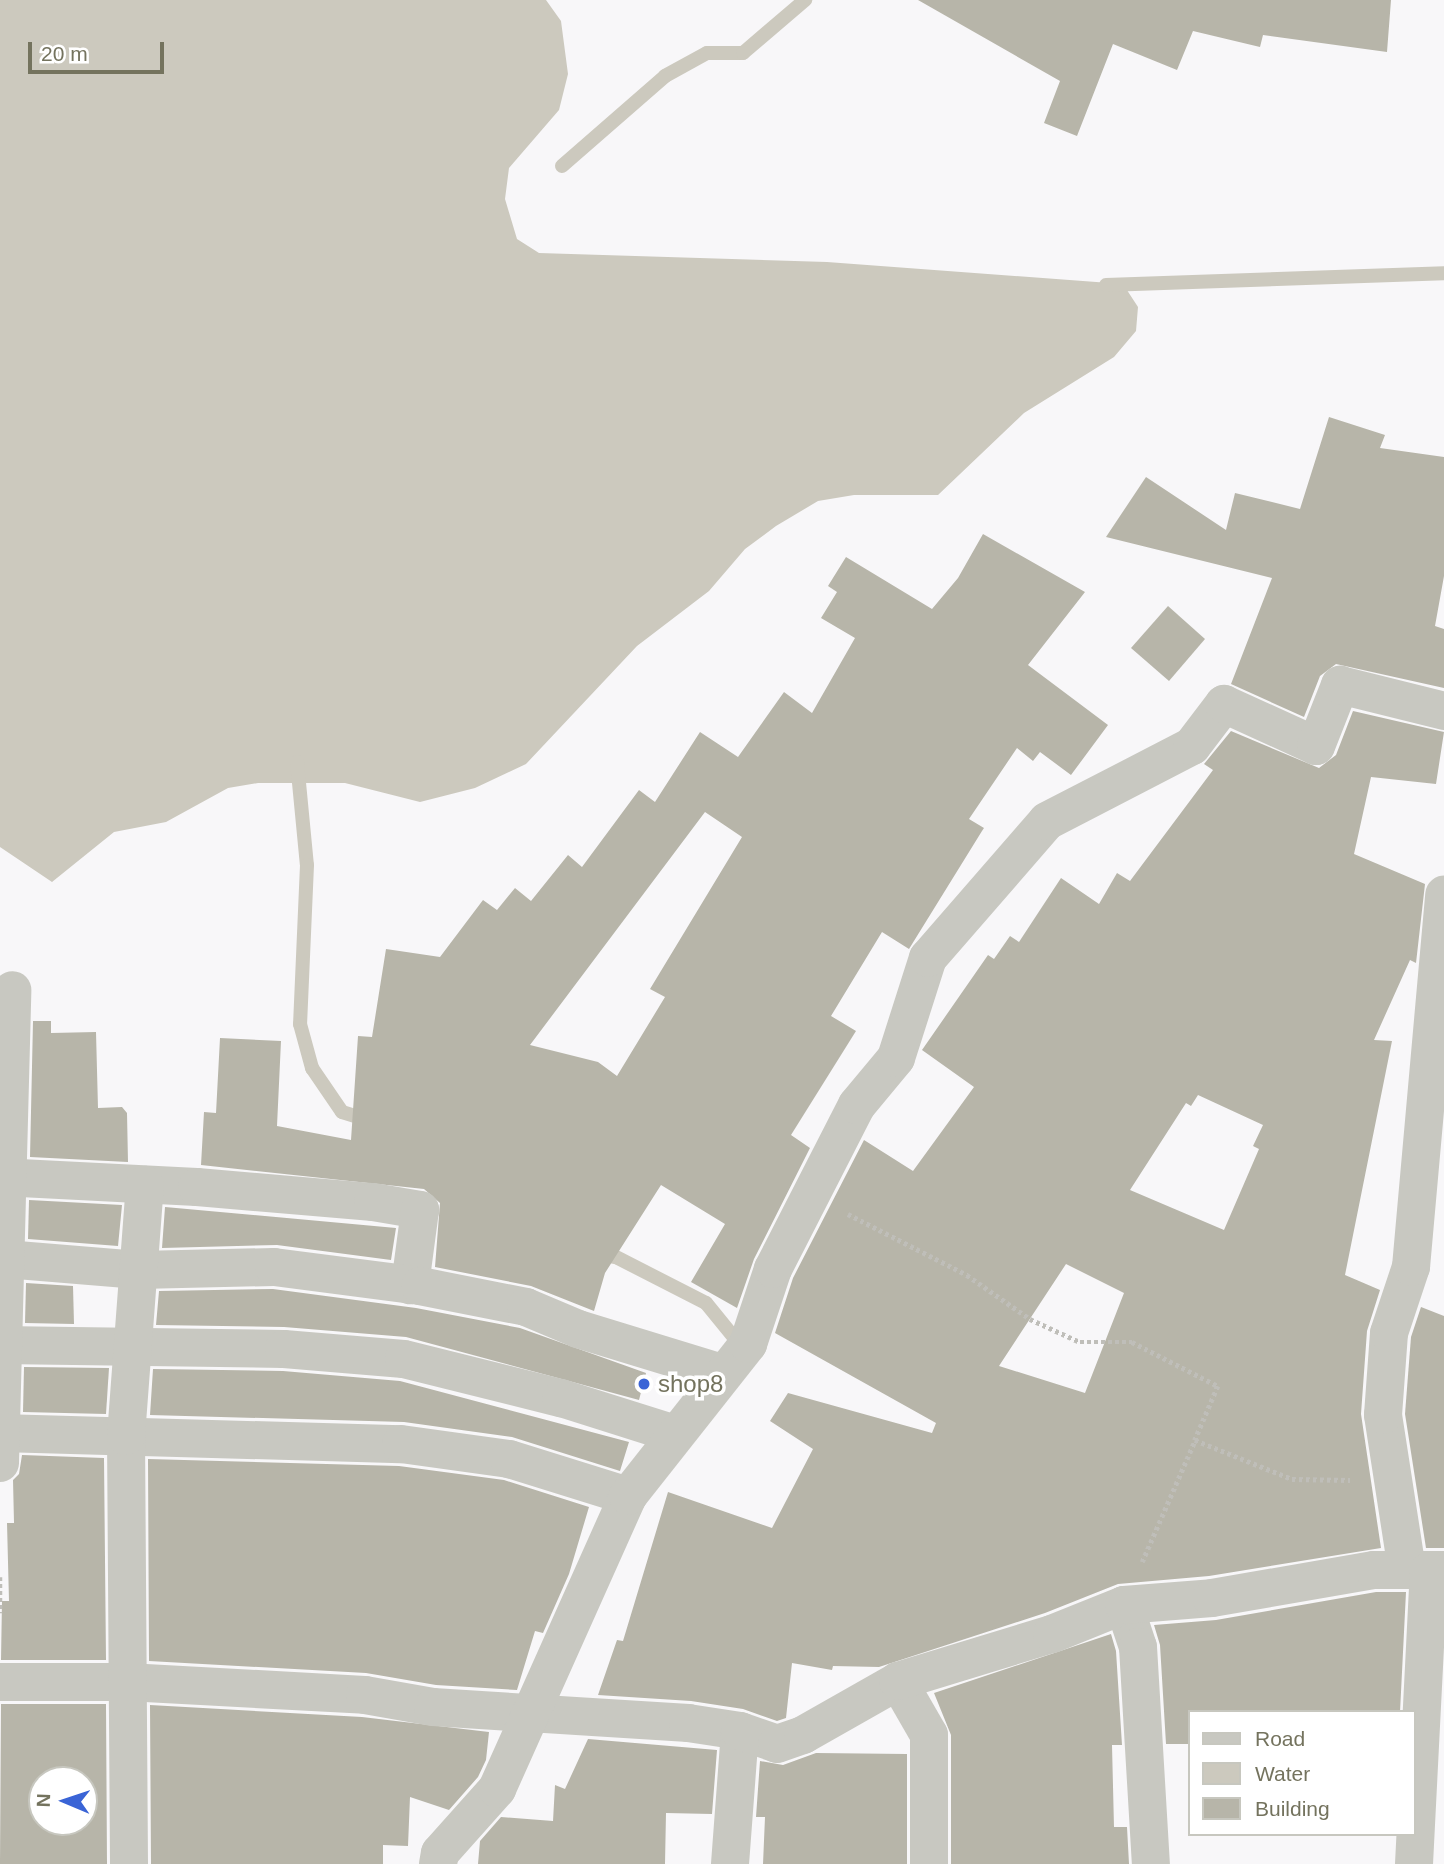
<!DOCTYPE html>
<style>
body{margin:0}
#map{position:relative;width:1444px;height:1864px;overflow:hidden;background:#f8f7f9;font-family:Arial,sans-serif}
div>[style]{position:absolute}
.water>*{inset:0;background:#ccc9be}
.stream>*{height:14px;margin:-7px;padding:0 7px;transform-origin:7px;border-radius:7px;background:#ccc9be}
.building>*{inset:0;background:#b7b5a9}
.path>*{height:4.5px;margin-top:-2.25px;transform-origin:0;background:repeating-linear-gradient(90deg,#bfbeb9 0 3.5px,transparent 0 7px)}
.street>*{height:38px;margin:-19px;padding:0 19px;transform-origin:19px;border-radius:19px;background:#c8c8c1}
.dots>*{width:19px;height:19px;translate:-50% -50%;box-sizing:border-box;border:4px solid #fff;border-radius:50%}
span{translate:-50% -50%;white-space:nowrap;text-align:center;line-height:1.15;-webkit-text-stroke:7px #fff;paint-order:stroke}
.poi-label{font-size:24px;color:#74735e}
.left{translate:0 -50%;text-align:left}
.legend{position:absolute;left:1188px;top:1710px;width:228px;height:126px;box-sizing:border-box;background:#fff;border:2px solid #c7c7bf;margin:0;padding:9px 12px;list-style:none;font-size:21px;color:#74735e}
.legend li{display:flex;align-items:center;gap:14px;height:35px}
.legend b{width:35px;border:2px solid #c7c7bf}
.north{position:absolute;left:28px;top:1766px;width:70px;height:70px;box-sizing:border-box;background:#fff;border:2px solid #c7c7bf;border-radius:50%;rotate:272deg;font-size:19px;font-weight:700;line-height:28px;text-align:center;color:#74735e}
.north::after{content:'';display:block;margin:auto;width:24px;height:32px;background:#3a64d6;clip-path:polygon(50% 0,100% 100%,50% 72%,0 100%)}
.scale{position:absolute;left:28px;top:42px;width:136px;height:32px;box-sizing:border-box;border:4px solid #74735e;border-top:0;padding-left:9px;font-size:21px;line-height:24px;white-space:nowrap;color:#74735e;-webkit-text-stroke:5px #fff;paint-order:stroke}
</style>
<div id="map">
<div class="water">
<div style="clip-path:polygon(0 0,546px 0,561px 21px,568px 74px,559px 110px,509px 168px,505px 199px,517px 239px,539px 253px,827px 262px,1123px 284px,1138px 307px,1136px 331px,1114px 357px,1024px 413px,938px 495px,854px 495px,818px 501px,776px 526px,745px 549px,709px 591px,637px 646px,526px 764px,475px 788px,420px 802px,345px 783px,258px 783px,228px 788px,166px 822px,114px 832px,52px 882px,0 847px)"></div>
</div>
<div class="stream">
<div style="left:562px;top:166px;width:137px;rotate:-41.1deg"></div>
<div style="left:665px;top:76px;width:48px;rotate:-28.7deg"></div>
<div style="left:707px;top:53px;width:36px"></div>
<div style="left:743px;top:53px;width:82px;rotate:-40.5deg"></div>
<div style="left:1106px;top:285px;width:338px;rotate:-2deg"></div>
<div style="left:297px;top:762px;width:103px;rotate:84.5deg"></div>
<div style="left:307px;top:865px;width:159px;rotate:92.5deg"></div>
<div style="left:300px;top:1024px;width:46px;rotate:74.7deg"></div>
<div style="left:312px;top:1068px;width:53px;rotate:55.7deg"></div>
<div style="left:342px;top:1112px;width:28px;rotate:17deg"></div>
<div style="left:596px;top:1254px;width:20px;rotate:9deg"></div>
<div style="left:616px;top:1257px;width:101px;rotate:27.1deg"></div>
<div style="left:706px;top:1303px;width:55px;rotate:50.9deg"></div>
</div>
<div class="building">
<div style="clip-path:polygon(918px 0,1391px 0,1387px 52px,1263px 35px,1260px 47px,1193px 31px,1177px 70px,1113px 44px,1077px 136px,1044px 123px,1060px 81px)"></div>
<div style="clip-path:polygon(1329px 417px,1385px 435px,1380px 448px,1444px 457px,1444px 576px,1435px 626px,1444px 629px,1444px 688px,1336px 664px,1320px 676px,1304px 717px,1231px 684px,1272px 578px,1106px 537px,1146px 477px,1226px 530px,1235px 493px,1300px 509px)"></div>
<div style="clip-path:polygon(evenodd,983px 534px,1085px 592px,1028px 665px,1108px 725px,1071px 775px,1040px 752px,1033px 761px,1017px 748px,969px 819px,984px 828px,982px 831px,909px 949px,882px 932px,831px 1016px,856px 1031px,791px 1135px,810px 1148px,754px 1259px,737px 1308px,691px 1282px,725px 1224px,661px 1185px,605px 1273px,594px 1311px,531px 1286px,435px 1267px,440px 1203px,424px 1189px,201px 1165px,204px 1112px,216px 1113px,220px 1038px,281px 1041px,277px 1126px,351px 1140px,358px 1036px,372px 1037px,386px 949px,440px 957px,483px 900px,497px 910px,515px 888px,531px 901px,568px 855px,582px 867px,639px 790px,655px 802px,700px 732px,738px 757px,784px 692px,812px 713px,855px 638px,821px 618px,837px 592px,828px 586px,846px 557px,932px 609px,958px 578px,983px 534px,705px 812px,742px 837px,650px 989px,665px 997px,617px 1076px,598px 1062px,530px 1045px,705px 812px)"></div>
<div style="clip-path:polygon(1168px 606px,1205px 639px,1169px 681px,1131px 648px)"></div>
<div style="clip-path:polygon(evenodd,1353px 711px,1444px 732px,1436px 784px,1371px 777px,1354px 854px,1425px 884px,1416px 963px,1410px 960px,1374px 1040px,1392px 1041px,1345px 1275px,1380px 1290px,1367px 1331px,1361px 1414px,1381px 1548px,1209px 1576px,1118px 1584px,1045px 1613px,879px 1667px,833px 1666px,832px 1670px,792px 1663px,786px 1718px,777px 1721px,743px 1709px,691px 1701px,598px 1695px,617px 1640px,623px 1641px,668px 1492px,772px 1528px,813px 1449px,770px 1421px,788px 1393px,932px 1433px,936px 1423px,775px 1333px,793px 1278px,864px 1140px,913px 1171px,974px 1087px,922px 1050px,988px 955px,994px 959px,1010px 936px,1019px 942px,1061px 878px,1099px 904px,1117px 873px,1130px 881px,1213px 770px,1204px 764px,1231px 731px,1319px 768px,1336px 755px,1353px 711px,1198px 1095px,1263px 1125px,1253px 1146px,1259px 1149px,1224px 1230px,1130px 1190px,1186px 1103px,1191px 1106px,1198px 1095px,1353px 711px,1066px 1264px,1124px 1293px,1085px 1393px,999px 1366px,1066px 1264px)"></div>
<div style="clip-path:polygon(33px 1021px,51px 1021px,51px 1033px,96px 1032px,98px 1108px,122px 1107px,127px 1113px,128px 1162px,30px 1157px)"></div>
<div style="clip-path:polygon(29px 1200px,122px 1205px,118px 1246px,28px 1239px)"></div>
<div style="clip-path:polygon(165px 1207px,396px 1228px,391px 1260px,277px 1245px,162px 1248px)"></div>
<div style="clip-path:polygon(26px 1283px,73px 1286px,74px 1324px,25px 1323px)"></div>
<div style="clip-path:polygon(273px 1289px,416px 1308px,520px 1328px,646px 1373px,639px 1400px,406px 1337px,284px 1327px,156px 1325px,159px 1291px)"></div>
<div style="clip-path:polygon(1421px 1307px,1444px 1316px,1444px 1548px,1426px 1548px,1405px 1414px,1411px 1337px)"></div>
<div style="clip-path:polygon(24px 1367px,109px 1368px,106px 1414px,23px 1412px)"></div>
<div style="clip-path:polygon(153px 1369px,283px 1371px,400px 1381px,629px 1442px,620px 1471px,512px 1437px,404px 1422px,150px 1415px)"></div>
<div style="clip-path:polygon(22px 1455px,104px 1458px,106px 1660px,1px 1660px,2px 1601px,9px 1601px,7px 1523px,14px 1523px,13px 1480px,19px 1474px)"></div>
<div style="clip-path:polygon(148px 1459px,399px 1466px,504px 1480px,589px 1507px,569px 1574px,543px 1633px,535px 1631px,517px 1690px,436px 1685px,366px 1673px,149px 1661px)"></div>
<div style="clip-path:polygon(1376px 1592px,1406px 1592px,1400px 1712px,1190px 1712px,1190px 1744px,1166px 1744px,1160px 1645px,1154px 1625px,1216px 1620px)"></div>
<div style="clip-path:polygon(1111px 1634px,1116px 1651px,1122px 1745px,1112px 1745px,1114px 1827px,1127px 1827px,1129px 1864px,951px 1864px,951px 1735px,934px 1693px)"></div>
<div style="clip-path:polygon(evenodd,1px 1704px,106px 1704px,107px 1864px,0 1864px,1px 1704px,42px 1780px,84px 1780px,84px 1822px,42px 1822px,42px 1780px)"></div>
<div style="clip-path:polygon(150px 1705px,362px 1717px,489px 1732px,486px 1760px,478px 1777px,449px 1810px,410px 1797px,408px 1846px,383px 1845px,383px 1864px,151px 1864px)"></div>
<div style="clip-path:polygon(588px 1739px,717px 1750px,712px 1814px,666px 1813px,665px 1864px,478px 1864px,480px 1841px,501px 1817px,553px 1821px,555px 1785px,565px 1789px)"></div>
<div style="clip-path:polygon(816px 1753px,907px 1754px,907px 1864px,763px 1864px,765px 1817px,756px 1817px,760px 1761px,783px 1765px)"></div>
</div>
<div class="path">
<div style="left:848px;top:1214px;width:134px;rotate:27.1deg"></div>
<div style="left:967px;top:1275px;width:77px;rotate:34.9deg"></div>
<div style="left:1030px;top:1319px;width:55px;rotate:24.7deg"></div>
<div style="left:1080px;top:1342px;width:52px"></div>
<div style="left:1132px;top:1342px;width:97px;rotate:27.1deg"></div>
<div style="left:1218px;top:1386px;width:59px;rotate:113.1deg"></div>
<div style="left:1142px;top:1562px;width:133px;rotate:-66.5deg"></div>
<div style="left:1195px;top:1440px;width:105px;rotate:21.9deg"></div>
<div style="left:1292px;top:1479px;width:58px;rotate:1deg"></div>
<div style="left:0;top:1577px;width:36px;rotate:90deg"></div>
</div>
<div class="street">
<div style="left:0;top:1177px;width:197px;rotate:2.9deg"></div>
<div style="left:197px;top:1187px;width:177px;rotate:4.9deg"></div>
<div style="left:373px;top:1202px;width:48px;rotate:9.7deg"></div>
<div style="left:420px;top:1210px;width:76px;rotate:97.6deg"></div>
<div style="left:5px;top:1259px;width:134px;rotate:4.7deg"></div>
<div style="left:139px;top:1270px;width:135px;rotate:-1.3deg"></div>
<div style="left:274px;top:1267px;width:147px;rotate:7.4deg"></div>
<div style="left:420px;top:1286px;width:108px;rotate:11.2deg"></div>
<div style="left:526px;top:1307px;width:56px;rotate:22.9deg"></div>
<div style="left:578px;top:1329px;width:151px;rotate:17deg"></div>
<div style="left:0;top:1345px;width:284px;rotate:0.8deg"></div>
<div style="left:284px;top:1349px;width:120px;rotate:4.8deg"></div>
<div style="left:404px;top:1359px;width:162px;rotate:14deg"></div>
<div style="left:561px;top:1398px;width:120px;rotate:17.5deg"></div>
<div style="left:0;top:1433px;width:401px;rotate:1.6deg"></div>
<div style="left:401px;top:1444px;width:109px;rotate:7.9deg"></div>
<div style="left:509px;top:1459px;width:125px;rotate:17.3deg"></div>
<div style="left:0;top:1463px;width:473px;rotate:-88.5deg"></div>
<div style="left:1407px;top:1570px;width:157px;rotate:-98.8deg"></div>
<div style="left:1383px;top:1415px;width:82px;rotate:-85.8deg"></div>
<div style="left:1389px;top:1333px;width:70px;rotate:-71.6deg"></div>
<div style="left:1411px;top:1267px;width:374px;rotate:-84.9deg"></div>
<div style="left:1124px;top:1605px;width:44px;rotate:71.6deg"></div>
<div style="left:1138px;top:1647px;width:217px;rotate:86.6deg"></div>
<div style="left:898px;top:1681px;width:62px;rotate:60.1deg"></div>
<div style="left:929px;top:1735px;width:129px;rotate:90deg"></div>
<div style="left:0;top:1682px;width:127px"></div>
<div style="left:127px;top:1682px;width:238px;rotate:3.1deg"></div>
<div style="left:365px;top:1695px;width:69px;rotate:10deg"></div>
<div style="left:433px;top:1707px;width:256px;rotate:3.6deg"></div>
<div style="left:688px;top:1723px;width:53px;rotate:8.7deg"></div>
<div style="left:129px;top:1864px;width:428px;rotate:-90.4deg"></div>
<div style="left:126px;top:1436px;width:252px;rotate:-85.7deg"></div>
<div style="left:438px;top:1864px;width:11px;rotate:-80deg"></div>
<div style="left:440px;top:1853px;width:86px;rotate:-48.3deg"></div>
<div style="left:497px;top:1789px;width:321px;rotate:-65.9deg"></div>
<div style="left:628px;top:1496px;width:194px;rotate:-51.7deg"></div>
<div style="left:748px;top:1344px;width:79px;rotate:-71.6deg"></div>
<div style="left:773px;top:1269px;width:184px;rotate:-62.9deg"></div>
<div style="left:857px;top:1105px;width:61px;rotate:-50.3deg"></div>
<div style="left:896px;top:1058px;width:105px;rotate:-72.3deg"></div>
<div style="left:928px;top:958px;width:181px;rotate:-49deg"></div>
<div style="left:1047px;top:821px;width:163px;rotate:-27.3deg"></div>
<div style="left:1192px;top:746px;width:53px;rotate:-52.7deg"></div>
<div style="left:1224px;top:704px;width:101px;rotate:24.5deg"></div>
<div style="left:1316px;top:746px;width:66px;rotate:-68.5deg"></div>
<div style="left:1340px;top:685px;width:107px;rotate:14deg"></div>
<div style="left:730px;top:1864px;width:133px;rotate:-85.7deg"></div>
<div style="left:740px;top:1731px;width:39px;rotate:19deg"></div>
<div style="left:777px;top:1744px;width:28px;rotate:-19deg"></div>
<div style="left:803px;top:1735px;width:109px;rotate:-29.6deg"></div>
<div style="left:898px;top:1681px;width:161px;rotate:-17deg"></div>
<div style="left:1052px;top:1634px;width:78px;rotate:-21.9deg"></div>
<div style="left:1124px;top:1605px;width:88px;rotate:-4.5deg"></div>
<div style="left:1212px;top:1598px;width:164px;rotate:-9.8deg"></div>
<div style="left:1374px;top:1570px;width:70px"></div>
<div style="left:1414px;top:1864px;width:293px;rotate:-87.1deg"></div>
</div>
<div class="dots">
<div style="left:644px;top:1384px;background:#3a64d6"></div>
</div>
<div class="poi-label">
<span class="left" style="left:658px;top:1384px">shop8</span>
</div>
<ul class="legend">
<li><b style="height:9px;background:#c8c8c1"></b>Road</li>
<li><b style="height:19px;background:#ccc9be"></b>Water</li>
<li><b style="height:19px;background:#b7b5a9"></b>Building</li>
</ul>
<div class="north">N</div>
<div class="scale">20 m</div>
</div>
